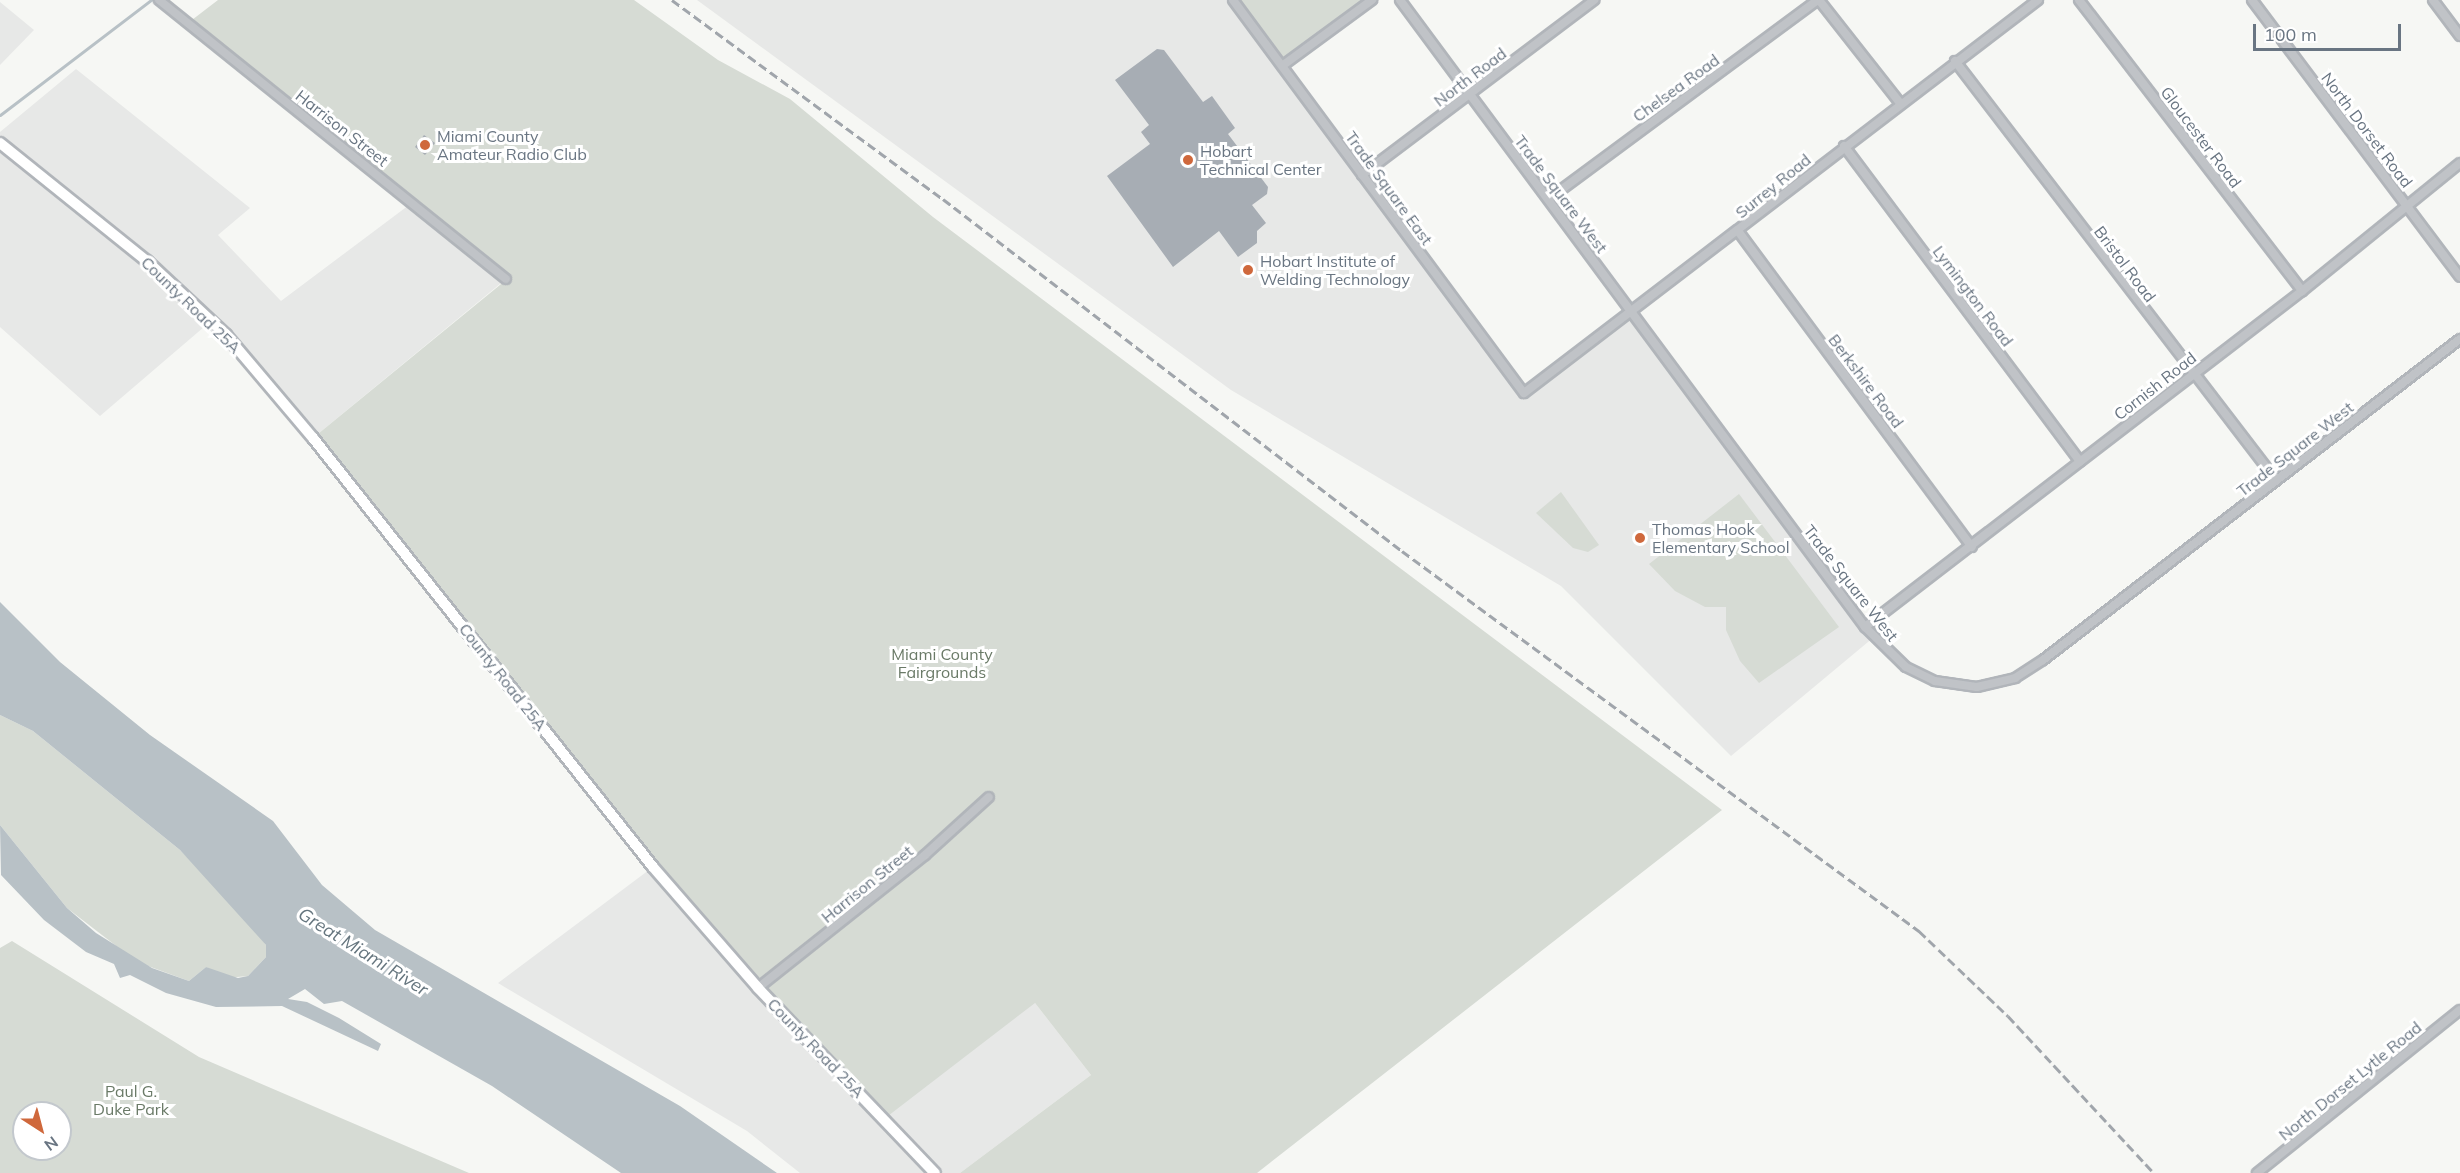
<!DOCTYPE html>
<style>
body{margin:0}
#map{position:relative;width:2460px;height:1173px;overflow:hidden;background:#f6f7f4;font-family:Mulish,sans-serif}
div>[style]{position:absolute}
.built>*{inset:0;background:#e7e8e7}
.green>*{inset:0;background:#d6dbd4}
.water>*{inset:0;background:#b8c1c6}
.stream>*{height:3px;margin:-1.5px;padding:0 1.5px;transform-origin:1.5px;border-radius:1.5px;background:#b8c1c6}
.building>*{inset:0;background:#a7adb4}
.roads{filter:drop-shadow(2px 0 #b1b5ba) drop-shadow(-2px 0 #b1b5ba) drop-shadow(0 2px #b1b5ba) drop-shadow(0 -2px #b1b5ba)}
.street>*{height:8px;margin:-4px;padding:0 4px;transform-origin:4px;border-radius:4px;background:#c0c3c7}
.secondary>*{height:10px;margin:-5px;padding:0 5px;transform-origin:5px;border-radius:5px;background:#fff}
.rail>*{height:3px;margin-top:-1.5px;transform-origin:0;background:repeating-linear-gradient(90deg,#a0a5ab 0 9px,transparent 0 13.5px)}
.dots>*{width:16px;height:16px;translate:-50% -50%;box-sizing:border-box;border:3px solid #fff;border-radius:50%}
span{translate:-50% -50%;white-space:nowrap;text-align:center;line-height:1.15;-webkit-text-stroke:6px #fff;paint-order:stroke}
.street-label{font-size:16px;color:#697582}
.poi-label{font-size:16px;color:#697582}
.left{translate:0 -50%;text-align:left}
.park-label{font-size:16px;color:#6a7a67}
.water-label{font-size:18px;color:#65757e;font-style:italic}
.north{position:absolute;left:12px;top:1101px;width:60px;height:60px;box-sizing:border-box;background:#fff;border:2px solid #c3c8cd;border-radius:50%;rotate:144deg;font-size:16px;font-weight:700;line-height:24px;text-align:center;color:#697582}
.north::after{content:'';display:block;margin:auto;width:21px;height:27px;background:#cf683c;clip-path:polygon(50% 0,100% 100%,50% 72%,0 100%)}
.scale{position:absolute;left:2253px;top:24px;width:148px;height:27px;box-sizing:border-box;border:3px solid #697582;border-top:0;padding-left:8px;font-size:18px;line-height:21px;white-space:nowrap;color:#697582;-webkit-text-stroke:4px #fff;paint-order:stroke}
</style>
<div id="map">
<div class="built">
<div style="clip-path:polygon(697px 0,1233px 0,1524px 393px,1631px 312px,1874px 637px,1731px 756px,1561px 586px,1231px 390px)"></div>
<div style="clip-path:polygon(0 2px,34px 30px,0 65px)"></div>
<div style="clip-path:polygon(76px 69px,250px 208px,218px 235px,281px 301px,413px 202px,506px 279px,313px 438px,211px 321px,100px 416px,0 327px,0 132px)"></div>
<div style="clip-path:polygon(653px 867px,1035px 1003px,1091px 1075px,960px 1173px,800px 1173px,747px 1131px,498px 983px)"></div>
</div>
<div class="green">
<div style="clip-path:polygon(218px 0,634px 0,718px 60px,790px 99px,933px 217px,1722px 810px,1257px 1173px,960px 1173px,1091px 1075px,1035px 1003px,884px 1119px,653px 867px,313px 438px,506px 280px,188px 23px)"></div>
<div style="clip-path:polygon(1233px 0,1372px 0,1282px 66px)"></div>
<div style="clip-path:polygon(1561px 492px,1599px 545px,1588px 552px,1573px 548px,1536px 513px)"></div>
<div style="clip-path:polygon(1739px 494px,1839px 627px,1759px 683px,1740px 661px,1726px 630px,1726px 607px,1705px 607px,1675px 591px,1649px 564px)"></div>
<div style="clip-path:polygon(0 715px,33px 731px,180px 850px,246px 918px,266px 945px,266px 957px,248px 976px,226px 978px,206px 967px,189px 981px,137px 962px,67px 908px,0 825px)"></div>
<div style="clip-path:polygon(evenodd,12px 941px,199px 1057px,469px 1173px,0 1173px,0 948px,12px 941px,24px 1113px,60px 1113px,60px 1149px,24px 1149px,24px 1113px)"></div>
</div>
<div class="water">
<div style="clip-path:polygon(0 602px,60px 662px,150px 735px,273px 821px,322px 885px,375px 930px,680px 1106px,777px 1173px,621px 1173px,492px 1086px,342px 1001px,324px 1004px,305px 989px,288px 999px,307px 1002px,339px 1018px,381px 1044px,378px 1051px,282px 1006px,216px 1007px,166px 993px,130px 975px,120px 978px,114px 964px,86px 952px,44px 920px,1px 875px,0 825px,67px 908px,96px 933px,152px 968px,189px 981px,206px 967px,238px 978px,248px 976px,266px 957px,266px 945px,180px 850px,33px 731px,0 715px)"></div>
</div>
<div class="stream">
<div style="left:0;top:115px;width:190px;rotate:-37.3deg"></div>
</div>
<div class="building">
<div style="clip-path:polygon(1157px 49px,1164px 50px,1203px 102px,1212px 96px,1235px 128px,1228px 134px,1268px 187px,1267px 194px,1252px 205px,1266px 223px,1257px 231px,1257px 243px,1238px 257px,1219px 231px,1173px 267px,1107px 176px,1150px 144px,1141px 132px,1149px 125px,1115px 80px)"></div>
<div style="clip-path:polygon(424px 135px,435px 143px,425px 155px,415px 147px)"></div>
</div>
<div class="roads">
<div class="street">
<div style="left:159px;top:0;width:445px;rotate:38.8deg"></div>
<div style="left:1233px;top:0;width:489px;rotate:53.5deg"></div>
<div style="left:1524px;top:393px;width:647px;rotate:-37.4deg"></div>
<div style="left:1400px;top:0;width:781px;rotate:53.44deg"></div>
<div style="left:1865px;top:627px;width:57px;rotate:44.3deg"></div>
<div style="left:1906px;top:667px;width:32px;rotate:26deg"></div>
<div style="left:1935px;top:681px;width:42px;rotate:8.1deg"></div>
<div style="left:1977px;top:687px;width:39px;rotate:-13deg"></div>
<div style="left:2015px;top:678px;width:33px;rotate:-33deg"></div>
<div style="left:2043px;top:660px;width:526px;rotate:-37.59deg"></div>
<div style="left:1819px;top:0;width:131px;rotate:51.8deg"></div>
<div style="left:2079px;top:0;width:367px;rotate:52.5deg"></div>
<div style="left:2252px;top:0;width:346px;rotate:53.1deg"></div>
<div style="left:2433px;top:0;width:45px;rotate:53.1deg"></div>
<div style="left:1955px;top:61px;width:528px;rotate:52.54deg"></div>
<div style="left:1282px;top:66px;width:112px;rotate:-36.3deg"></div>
<div style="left:1844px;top:146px;width:394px;rotate:53.2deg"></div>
<div style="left:1362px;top:175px;width:291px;rotate:-37deg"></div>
<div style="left:1550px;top:198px;width:333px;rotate:-36.5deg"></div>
<div style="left:1738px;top:231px;width:393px;rotate:53.5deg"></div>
<div style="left:1865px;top:627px;width:551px;rotate:-37.56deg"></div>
<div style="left:2302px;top:291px;width:203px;rotate:-39deg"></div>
<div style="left:758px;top:988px;width:213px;rotate:-38.5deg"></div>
<div style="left:925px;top:855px;width:86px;rotate:-42.2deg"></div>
<div style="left:2257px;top:1173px;width:260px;rotate:-38.8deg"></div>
</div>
<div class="secondary">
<div style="left:0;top:143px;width:189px;rotate:38.8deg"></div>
<div style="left:147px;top:261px;width:108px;rotate:43.1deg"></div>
<div style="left:226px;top:335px;width:135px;rotate:49.8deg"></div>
<div style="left:313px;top:438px;width:547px;rotate:51.6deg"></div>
<div style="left:653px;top:867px;width:160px;rotate:49deg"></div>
<div style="left:758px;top:988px;width:256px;rotate:46.3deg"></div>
</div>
</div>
<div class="rail">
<div style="left:672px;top:0;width:336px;rotate:36.3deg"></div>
<div style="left:943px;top:199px;width:578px;rotate:37.48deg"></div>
<div style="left:1402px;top:551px;width:642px;rotate:36.32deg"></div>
<div style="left:1919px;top:931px;width:123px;rotate:43.7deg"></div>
<div style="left:2008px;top:1016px;width:214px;rotate:47.1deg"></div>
</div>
<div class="dots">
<div style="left:425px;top:145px;background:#cf683c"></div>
<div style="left:1188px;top:160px;background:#cf683c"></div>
<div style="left:1248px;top:270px;background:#cf683c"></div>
<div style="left:1640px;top:538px;background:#cf683c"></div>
</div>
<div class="street-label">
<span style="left:1470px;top:77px;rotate:-37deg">North Road</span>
<span style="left:1676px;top:88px;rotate:-36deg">Chelsea Road</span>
<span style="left:342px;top:128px;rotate:38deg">Harrison Street</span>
<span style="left:2367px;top:130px;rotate:53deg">North Dorset Road</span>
<span style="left:2201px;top:137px;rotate:53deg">Gloucester Road</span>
<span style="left:1773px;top:186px;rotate:-39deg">Surrey Road</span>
<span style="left:1389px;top:188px;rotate:54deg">Trade Square East</span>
<span style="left:1561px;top:194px;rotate:53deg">Trade Square West</span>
<span style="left:2125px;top:264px;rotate:53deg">Bristol Road</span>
<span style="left:1973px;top:296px;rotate:53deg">Lymington Road</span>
<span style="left:191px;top:305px;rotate:44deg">County Road 25A</span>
<span style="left:1866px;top:381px;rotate:53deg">Berkshire Road</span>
<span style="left:2155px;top:386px;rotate:-38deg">Cornish Road</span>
<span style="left:2295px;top:449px;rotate:-38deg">Trade Square West</span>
<span style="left:1851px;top:583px;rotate:52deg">Trade Square West</span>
<span style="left:503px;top:677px;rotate:52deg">County Road 25A</span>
<span style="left:867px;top:884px;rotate:-39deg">Harrison Street</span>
<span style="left:816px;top:1048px;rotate:46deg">County Road 25A</span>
<span style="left:2350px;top:1081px;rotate:-39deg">North Dorset Lytle Road</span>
</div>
<div class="poi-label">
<span class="left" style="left:437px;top:145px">Miami County<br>Amateur Radio Club</span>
<span class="left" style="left:1200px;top:160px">Hobart<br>Technical Center</span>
<span class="left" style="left:1260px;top:270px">Hobart Institute of<br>Welding Technology</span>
<span class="left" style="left:1652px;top:538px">Thomas Hook<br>Elementary School</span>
</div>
<div class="park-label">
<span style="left:942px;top:663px">Miami County<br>Fairgrounds</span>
<span style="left:131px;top:1100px">Paul G.<br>Duke Park</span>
</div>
<div class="water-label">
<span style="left:363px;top:952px;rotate:32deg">Great Miami River</span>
</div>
<div class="north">N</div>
<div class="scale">100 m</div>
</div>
